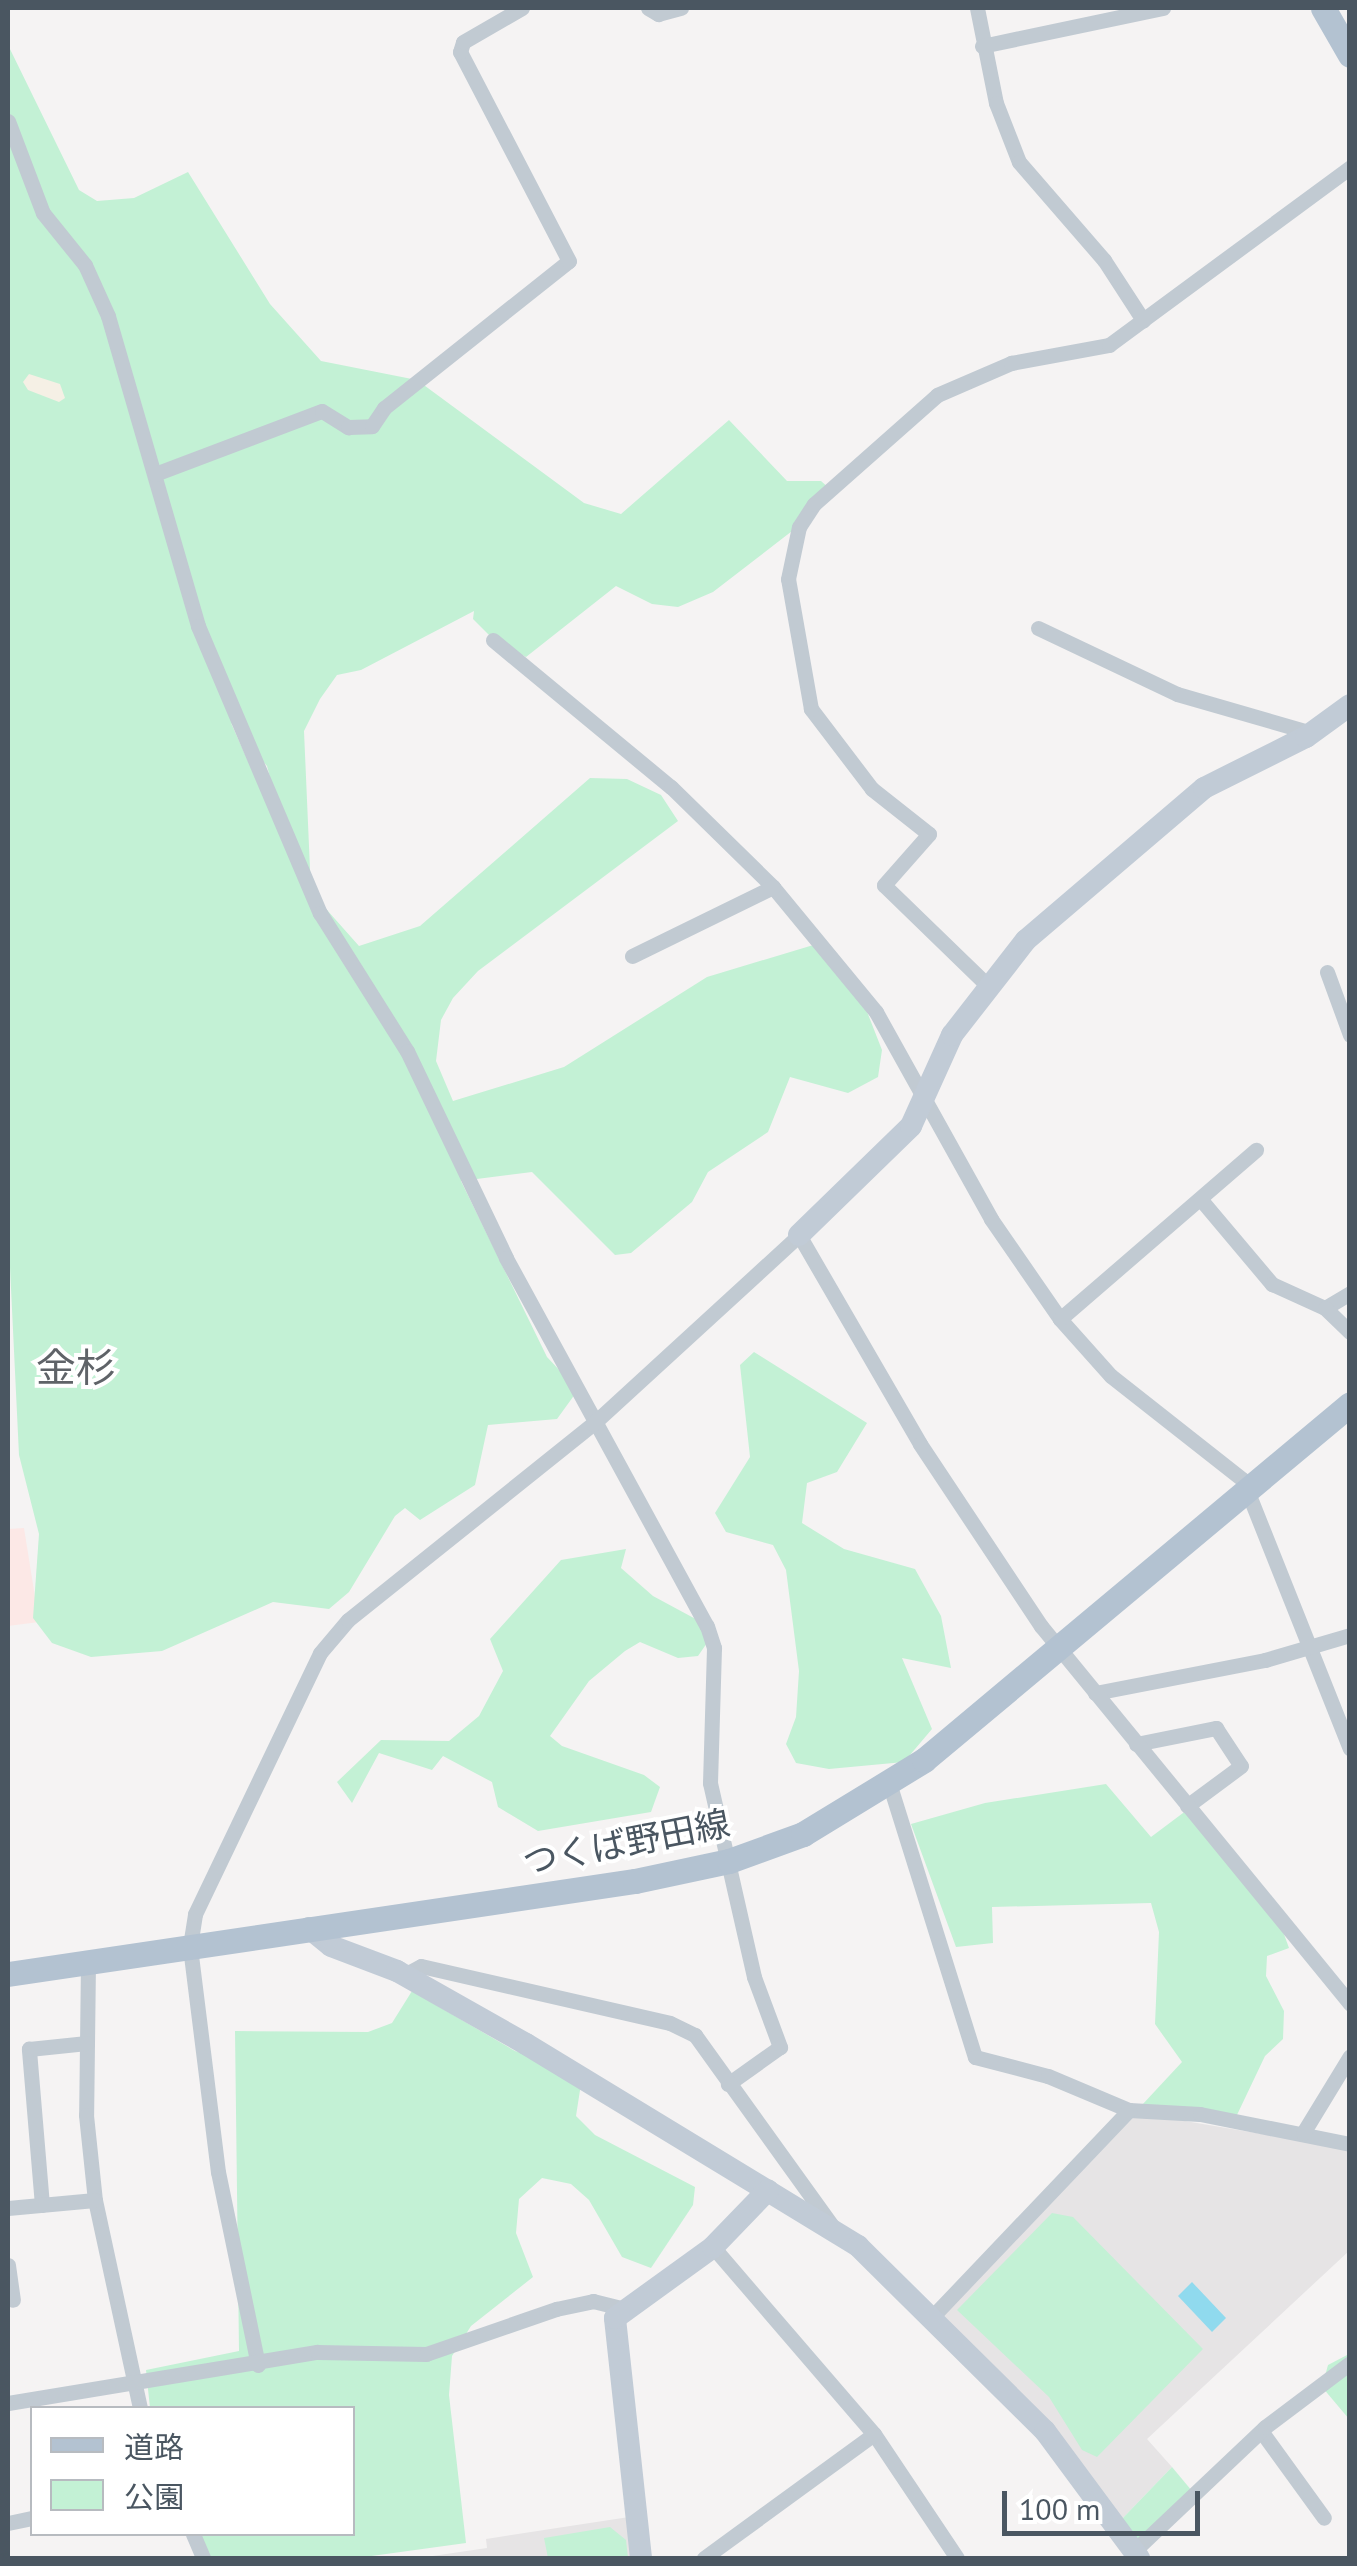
<!DOCTYPE html>
<meta charset="utf-8">
<style>
body{margin:0}
#map{position:relative;width:1357px;height:2566px;overflow:hidden;background:#f5f3f3;font-family:"PT Sans","Noto Sans JP",sans-serif}
div>[style]{position:absolute}
.education>*{inset:0;background:#e6e4e5}
.medical>*{inset:0;background:#fce8e6}
.green>*{inset:0;background:#c3f1d5}
.sand>*{inset:0;background:#f5f0e5}
.water>*{inset:0;background:#90daee}
.street>*{height:15px;margin:-7.5px;padding:0 7.5px;transform-origin:7.5px;border-radius:7.5px;background:#c1cad2}
.secondary>*{height:22px;margin:-11px;padding:0 11px;transform-origin:11px;border-radius:11px;background:#c1cbd6}
.primary>*{height:25px;margin:-12.5px;padding:0 12.5px;transform-origin:12.5px;border-radius:12.5px;background:#b3c2d1}
span{translate:-50% -50%;white-space:nowrap;text-align:center;line-height:1.15;-webkit-text-stroke:8px #fff;paint-order:stroke}
.street-label{font-size:35px;color:#4a5661}
.quarter-label{font-size:40px;color:#5f6368}
.frame{position:absolute;inset:0;border:10px solid #4a5661;pointer-events:none}
.legend{position:absolute;left:30px;top:2406px;width:325px;height:130px;box-sizing:border-box;background:#fff;border:2px solid #b7bbc0;margin:0;padding:12px 18px;list-style:none;font-size:30px;color:#4a5661}
.legend li{display:flex;align-items:center;gap:20px;height:50px}
.legend b{width:50px;border:2px solid #b7bbc0}
.scale{position:absolute;left:1002px;top:2491px;width:198px;height:45px;box-sizing:border-box;border:5px solid #4a5661;border-top:0;padding-left:12px;font-size:30px;line-height:35px;white-space:nowrap;color:#4a5661;-webkit-text-stroke:8px #fff;paint-order:stroke}
</style>
<div id="map">
<div class="education">
<div style="clip-path:polygon(1132px 2112px,1349px 2149px,1349px 2251px,1147px 2439px,1172px 2467px,1120px 2521px,943px 2319px,944px 2309px)"></div>
<div style="clip-path:polygon(629px 2517px,633px 2558px,419px 2558px,487px 2548px,486px 2539px)"></div>
</div>
<div class="medical">
<div style="clip-path:polygon(24px 1528px,39px 1622px,8px 1626px,8px 1529px)"></div>
</div>
<div class="green">
<div style="clip-path:polygon(evenodd,8px 45px,79px 190px,97px 201px,134px 198px,188px 172px,270px 304px,321px 361px,417px 380px,584px 503px,621px 514px,729px 420px,787px 481px,821px 481px,830px 489px,805px 521px,713px 592px,678px 607px,652px 604px,616px 586px,526px 657px,493px 639px,473px 619px,474px 611px,361px 670px,337px 675px,320px 699px,304px 731px,311px 892px,359px 946px,420px 926px,590px 778px,627px 779px,661px 795px,678px 821px,478px 971px,453px 998px,441px 1020px,436px 1061px,453px 1101px,564px 1067px,707px 977px,820px 943px,864px 1004px,882px 1050px,878px 1077px,848px 1093px,790px 1077px,768px 1132px,708px 1172px,692px 1202px,631px 1253px,615px 1255px,532px 1172px,461px 1181px,547px 1357px,578px 1390px,557px 1419px,488px 1425px,475px 1485px,420px 1520px,405px 1508px,395px 1516px,349px 1592px,329px 1609px,273px 1602px,162px 1651px,91px 1657px,52px 1643px,33px 1618px,39px 1534px,19px 1455px,8px 1226px,8px 45px,231px 723px,267px 766px,287px 843px,285px 844px,231px 723px)"></div>
<div style="clip-path:polygon(754px 1352px,867px 1423px,837px 1472px,807px 1483px,802px 1523px,844px 1549px,915px 1569px,941px 1616px,951px 1668px,902px 1658px,932px 1729px,904px 1762px,829px 1769px,796px 1763px,786px 1744px,796px 1717px,799px 1671px,786px 1570px,773px 1545px,726px 1532px,715px 1513px,750px 1457px,740px 1365px)"></div>
<div style="clip-path:polygon(626px 1549px,621px 1568px,653px 1596px,716px 1630px,698px 1656px,678px 1658px,640px 1642px,625px 1651px,589px 1681px,550px 1736px,562px 1746px,644px 1775px,660px 1787px,651px 1812px,538px 1831px,498px 1807px,492px 1782px,443px 1756px,432px 1770px,379px 1753px,352px 1803px,337px 1782px,381px 1740px,449px 1741px,479px 1716px,503px 1671px,490px 1639px,561px 1560px)"></div>
<div style="clip-path:polygon(1106px 1784px,1151px 1837px,1187px 1810px,1281px 1926px,1289px 1948px,1267px 1956px,1266px 1976px,1284px 2011px,1283px 2039px,1265px 2056px,1236px 2117px,1142px 2105px,1182px 2062px,1155px 2024px,1159px 1932px,1151px 1903px,992px 1907px,993px 1943px,956px 1947px,911px 1824px,985px 1803px)"></div>
<div style="clip-path:polygon(412px 1991px,515px 2051px,583px 2071px,576px 2116px,595px 2135px,695px 2187px,693px 2205px,651px 2268px,622px 2257px,589px 2200px,571px 2184px,542px 2178px,519px 2199px,516px 2233px,533px 2277px,471px 2326px,452px 2356px,449px 2395px,466px 2543px,357px 2558px,208px 2558px,197px 2534px,352px 2534px,352px 2408px,150px 2408px,146px 2370px,239px 2351px,235px 2031px,368px 2032px,392px 2023px)"></div>
<div style="clip-path:polygon(1052px 2213px,1073px 2217px,1203px 2349px,1097px 2457px,1082px 2450px,1049px 2397px,957px 2310px)"></div>
<div style="clip-path:polygon(1349px 2354px,1349px 2419px,1322px 2387px,1328px 2365px)"></div>
<div style="clip-path:polygon(1172px 2467px,1192px 2491px,1136px 2544px,1120px 2521px)"></div>
<div style="clip-path:polygon(610px 2527px,626px 2540px,628px 2558px,548px 2558px,544px 2538px)"></div>
</div>
<div class="sand">
<div style="clip-path:polygon(29px 374px,60px 384px,65px 398px,59px 402px,28px 390px,23px 382px)"></div>
</div>
<div class="water">
<div style="clip-path:polygon(1192px 2282px,1226px 2318px,1212px 2332px,1178px 2296px)"></div>
</div>
<div class="street">
<div style="left:648px;top:8px;width:12px;rotate:31deg"></div>
<div style="left:658px;top:14px;width:24px;rotate:-15deg"></div>
<div style="left:977px;top:8px;width:97px;rotate:78.7deg"></div>
<div style="left:996px;top:103px;width:63px;rotate:68.7deg"></div>
<div style="left:1019px;top:162px;width:130px;rotate:49.1deg"></div>
<div style="left:1104px;top:260px;width:72px;rotate:57deg"></div>
<div style="left:982px;top:46px;width:185px;rotate:-11.9deg"></div>
<div style="left:8px;top:121px;width:98px;rotate:69.2deg"></div>
<div style="left:43px;top:213px;width:67px;rotate:51.1deg"></div>
<div style="left:85px;top:265px;width:56px;rotate:65.7deg"></div>
<div style="left:108px;top:316px;width:323px;rotate:73.8deg"></div>
<div style="left:198px;top:626px;width:312px;rotate:67deg"></div>
<div style="left:320px;top:913px;width:163px;rotate:57.8deg"></div>
<div style="left:407px;top:1051px;width:229px;rotate:64.4deg"></div>
<div style="left:506px;top:1258px;width:419px;rotate:61.4deg"></div>
<div style="left:707px;top:1626px;width:23px;rotate:72deg"></div>
<div style="left:714px;top:1648px;width:135px;rotate:91.7deg"></div>
<div style="left:710px;top:1783px;width:199px;rotate:77.2deg"></div>
<div style="left:754px;top:1977px;width:75px;rotate:69.6deg"></div>
<div style="left:780px;top:2047px;width:64px;rotate:144.6deg"></div>
<div style="left:155px;top:474px;width:178px;rotate:-20.7deg"></div>
<div style="left:322px;top:411px;width:31px;rotate:32deg"></div>
<div style="left:348px;top:427px;width:24px;rotate:-2deg"></div>
<div style="left:372px;top:426px;width:22px;rotate:-56deg"></div>
<div style="left:384px;top:408px;width:236px;rotate:-38.5deg"></div>
<div style="left:569px;top:261px;width:236px;rotate:-117.5deg"></div>
<div style="left:460px;top:52px;width:10px;rotate:-73deg"></div>
<div style="left:463px;top:42px;width:68px;rotate:-30deg"></div>
<div style="left:1038px;top:628px;width:154px;rotate:25.4deg"></div>
<div style="left:1177px;top:694px;width:141px;rotate:16.1deg"></div>
<div style="left:493px;top:640px;width:231px;rotate:39.6deg"></div>
<div style="left:671px;top:787px;width:143px;rotate:44.4deg"></div>
<div style="left:773px;top:887px;width:162px;rotate:50.5deg"></div>
<div style="left:876px;top:1012px;width:237px;rotate:60.9deg"></div>
<div style="left:991px;top:1219px;width:121px;rotate:55.4deg"></div>
<div style="left:1060px;top:1319px;width:76px;rotate:48.2deg"></div>
<div style="left:1111px;top:1376px;width:168px;rotate:38.2deg"></div>
<div style="left:1243px;top:1480px;width:289px;rotate:68.3deg"></div>
<div style="left:632px;top:956px;width:157px;rotate:-26.1deg"></div>
<div style="left:1327px;top:972px;width:67px;rotate:69.9deg"></div>
<div style="left:986px;top:984px;width:142px;rotate:-135.9deg"></div>
<div style="left:884px;top:885px;width:68px;rotate:-48.6deg"></div>
<div style="left:929px;top:834px;width:73px;rotate:-141.7deg"></div>
<div style="left:872px;top:789px;width:101px;rotate:-127.3deg"></div>
<div style="left:811px;top:709px;width:132px;rotate:-100deg"></div>
<div style="left:788px;top:579px;width:53px;rotate:-78.1deg"></div>
<div style="left:799px;top:527px;width:27px;rotate:-57deg"></div>
<div style="left:814px;top:504px;width:164px;rotate:-41.5deg"></div>
<div style="left:937px;top:395px;width:81px;rotate:-23.4deg"></div>
<div style="left:1011px;top:363px;width:100px;rotate:-10.4deg"></div>
<div style="left:1109px;top:345px;width:300px;rotate:-36.4deg"></div>
<div style="left:1202px;top:1201px;width:109px;rotate:49.9deg"></div>
<div style="left:1272px;top:1284px;width:58px;rotate:24.4deg"></div>
<div style="left:1325px;top:1308px;width:29px;rotate:-31deg"></div>
<div style="left:1325px;top:1308px;width:35px;rotate:44deg"></div>
<div style="left:1060px;top:1319px;width:259px;rotate:-40.8deg"></div>
<div style="left:1095px;top:1693px;width:173px;rotate:-11deg"></div>
<div style="left:1265px;top:1660px;width:89px;rotate:-16.4deg"></div>
<div style="left:1136px;top:1744px;width:82px;rotate:-11.3deg"></div>
<div style="left:1216px;top:1728px;width:45px;rotate:56.7deg"></div>
<div style="left:1241px;top:1766px;width:67px;rotate:143.5deg"></div>
<div style="left:890px;top:1786px;width:284px;rotate:72.6deg"></div>
<div style="left:975px;top:2057px;width:75px;rotate:14.6deg"></div>
<div style="left:1048px;top:2076px;width:88px;rotate:22.8deg"></div>
<div style="left:1129px;top:2110px;width:71px;rotate:3.2deg"></div>
<div style="left:1200px;top:2114px;width:153px;rotate:11.3deg"></div>
<div style="left:88px;top:1962px;width:153px;rotate:90.7deg"></div>
<div style="left:86px;top:2115px;width:85px;rotate:84deg"></div>
<div style="left:95px;top:2200px;width:213px;rotate:77.8deg"></div>
<div style="left:404px;top:1975px;width:19px;rotate:-28deg"></div>
<div style="left:421px;top:1966px;width:255px;rotate:12.9deg"></div>
<div style="left:670px;top:2023px;width:28px;rotate:26deg"></div>
<div style="left:695px;top:2035px;width:236px;rotate:54.3deg"></div>
<div style="left:1303px;top:2133px;width:90px;rotate:-58.6deg"></div>
<div style="left:42px;top:2205px;width:157px;rotate:-94.8deg"></div>
<div style="left:29px;top:2049px;width:58px;rotate:-5.9deg"></div>
<div style="left:8px;top:2208px;width:87px;rotate:-5.3deg"></div>
<div style="left:713px;top:2247px;width:247px;rotate:49.3deg"></div>
<div style="left:874px;top:2434px;width:149px;rotate:56.2deg"></div>
<div style="left:8px;top:2265px;width:35px;rotate:82deg"></div>
<div style="left:932px;top:2317px;width:286px;rotate:-46.4deg"></div>
<div style="left:258px;top:2365px;width:197px;rotate:-101.7deg"></div>
<div style="left:218px;top:2172px;width:228px;rotate:-97.1deg"></div>
<div style="left:190px;top:1946px;width:32px;rotate:-81deg"></div>
<div style="left:195px;top:1914px;width:289px;rotate:-64.4deg"></div>
<div style="left:320px;top:1653px;width:43px;rotate:-49.7deg"></div>
<div style="left:348px;top:1620px;width:314px;rotate:-38.7deg"></div>
<div style="left:593px;top:1424px;width:280px;rotate:-42.5deg"></div>
<div style="left:799px;top:1235px;width:241px;rotate:59.9deg"></div>
<div style="left:920px;top:1444px;width:219px;rotate:56.4deg"></div>
<div style="left:1041px;top:1626px;width:488px;rotate:50.7deg"></div>
<div style="left:8px;top:2403px;width:313px;rotate:-9.4deg"></div>
<div style="left:317px;top:2352px;width:109px;rotate:1.1deg"></div>
<div style="left:426px;top:2354px;width:138px;rotate:-19.1deg"></div>
<div style="left:556px;top:2309px;width:38px;rotate:-12deg"></div>
<div style="left:593px;top:2301px;width:29px;rotate:14deg"></div>
<div style="left:1264px;top:2435px;width:102px;rotate:54.1deg"></div>
<div style="left:8px;top:2523px;width:25px;rotate:-12deg"></div>
<div style="left:193px;top:2534px;width:26px;rotate:67deg"></div>
<div style="left:1134px;top:2551px;width:180px;rotate:-43.4deg"></div>
<div style="left:1265px;top:2427px;width:106px;rotate:-37deg"></div>
<div style="left:704px;top:2558px;width:210px;rotate:-36.1deg"></div>
</div>
<div class="secondary">
<div style="left:799px;top:1235px;width:156px;rotate:-44.2deg"></div>
<div style="left:911px;top:1126px;width:100px;rotate:-65.7deg"></div>
<div style="left:952px;top:1035px;width:120px;rotate:-52.1deg"></div>
<div style="left:1026px;top:940px;width:234px;rotate:-40.5deg"></div>
<div style="left:1204px;top:788px;width:114px;rotate:-26.6deg"></div>
<div style="left:1306px;top:737px;width:54px;rotate:-36deg"></div>
<div style="left:309px;top:1928px;width:28px;rotate:39deg"></div>
<div style="left:331px;top:1946px;width:71px;rotate:20.7deg"></div>
<div style="left:397px;top:1971px;width:148px;rotate:29.5deg"></div>
<div style="left:526px;top:2044px;width:389px;rotate:31.3deg"></div>
<div style="left:858px;top:2246px;width:263px;rotate:44.7deg"></div>
<div style="left:1045px;top:2431px;width:158px;rotate:53.5deg"></div>
<div style="left:641px;top:2558px;width:241px;rotate:-96.2deg"></div>
<div style="left:615px;top:2318px;width:121px;rotate:-35.9deg"></div>
<div style="left:713px;top:2247px;width:79px;rotate:-46deg"></div>
</div>
<div class="primary">
<div style="left:1323px;top:8px;width:54px;rotate:60.1deg"></div>
<div style="left:8px;top:1974px;width:634px;rotate:-8.44deg"></div>
<div style="left:635px;top:1881px;width:96px;rotate:-12deg"></div>
<div style="left:729px;top:1861px;width:79px;rotate:-20deg"></div>
<div style="left:803px;top:1834px;width:142px;rotate:-31.4deg"></div>
<div style="left:924px;top:1760px;width:555px;rotate:-39.88deg"></div>
</div>
<div class="street-label">
<span style="left:626px;top:1842px;rotate:-11deg">つくば野田線</span>
</div>
<div class="quarter-label">
<span style="left:76px;top:1367px">金杉</span>
</div>
<div class="frame"></div>
<ul class="legend">
<li><b style="height:12px;background:#b3c2d1"></b>道路</li>
<li><b style="height:28px;background:#c3f1d5"></b>公園</li>
</ul>
<div class="scale">100 m</div>
</div>
